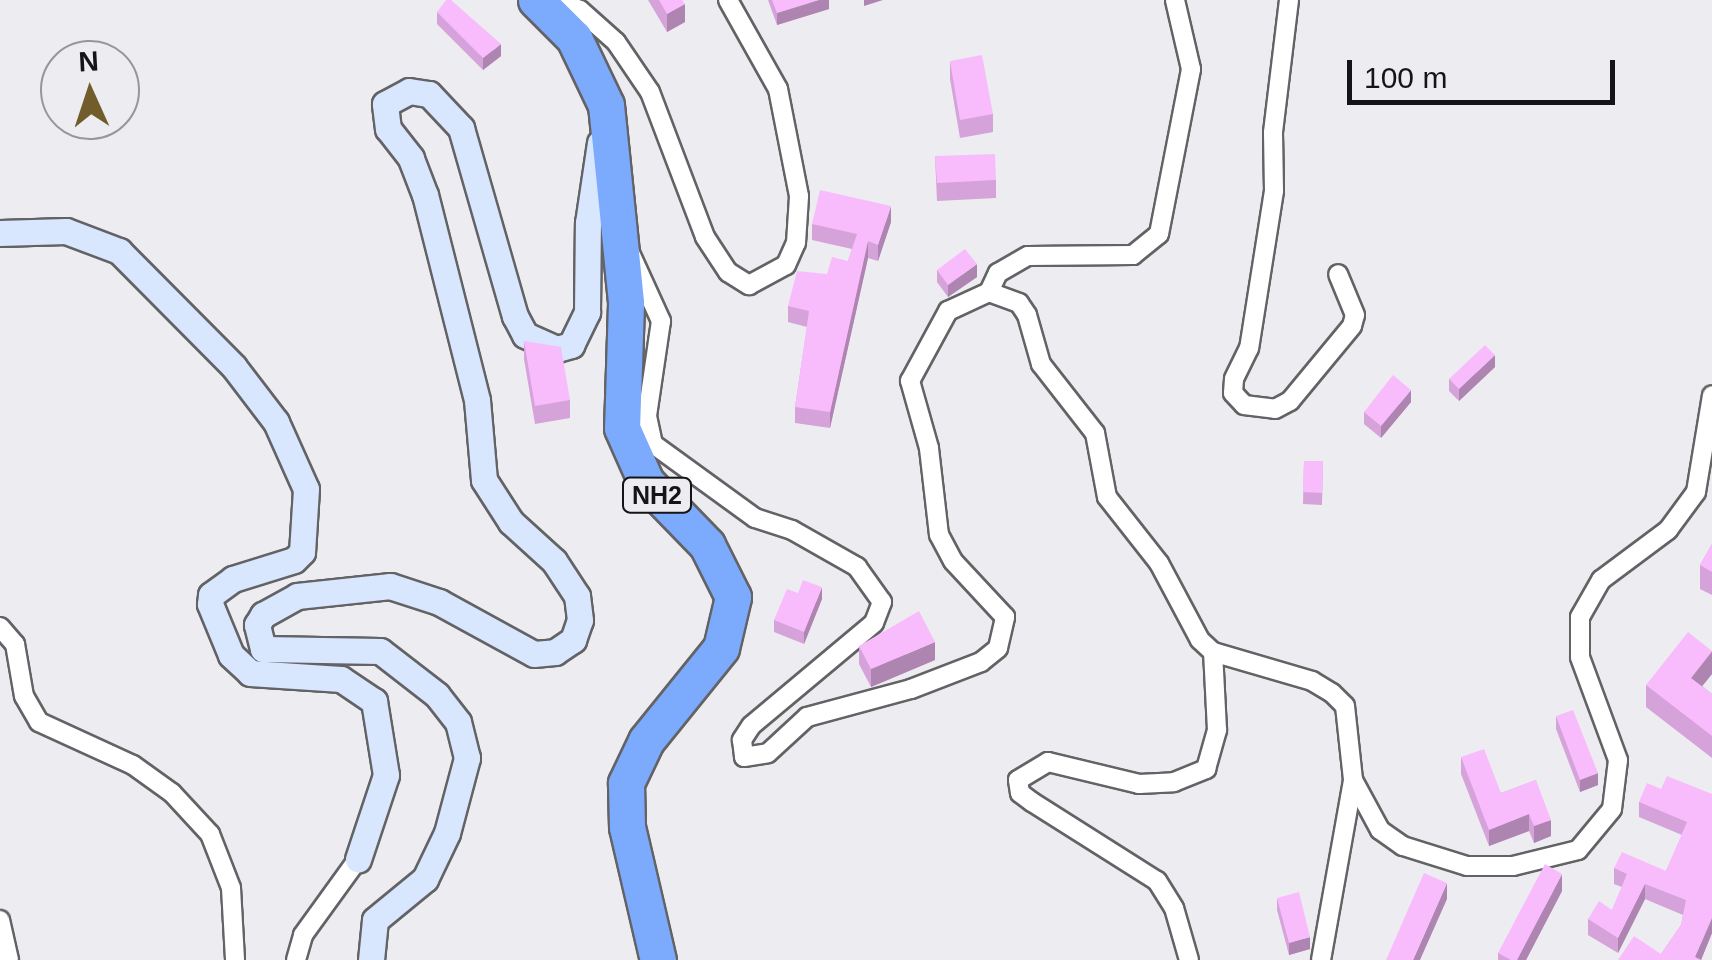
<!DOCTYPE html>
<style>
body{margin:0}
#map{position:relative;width:1712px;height:960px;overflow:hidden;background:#ededf1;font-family:Arial,sans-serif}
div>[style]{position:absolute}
.roads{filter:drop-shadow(2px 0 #636366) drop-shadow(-2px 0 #636366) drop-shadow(0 2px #636366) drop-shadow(0 -2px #636366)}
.street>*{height:18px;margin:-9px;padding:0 9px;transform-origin:9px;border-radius:9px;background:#fff}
.secondary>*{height:25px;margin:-12.5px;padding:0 12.5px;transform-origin:12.5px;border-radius:12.5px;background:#d8e6fe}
.highway>*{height:35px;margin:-17.5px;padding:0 17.5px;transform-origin:17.5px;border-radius:17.5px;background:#7caafc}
.wall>*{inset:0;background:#d5a2da}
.shaded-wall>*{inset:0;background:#ae84b1}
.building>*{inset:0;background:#f8bcfd}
span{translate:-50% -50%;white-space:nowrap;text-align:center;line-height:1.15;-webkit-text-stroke:8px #ededf1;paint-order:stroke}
.shield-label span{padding:2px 8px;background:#ededf1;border:2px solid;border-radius:8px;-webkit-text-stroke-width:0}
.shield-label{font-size:25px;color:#151416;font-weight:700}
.north{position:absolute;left:40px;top:40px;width:100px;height:100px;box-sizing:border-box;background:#ededf1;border:2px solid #979699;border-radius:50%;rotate:357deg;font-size:28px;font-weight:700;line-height:40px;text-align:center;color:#151416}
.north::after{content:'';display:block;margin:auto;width:35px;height:45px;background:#715d2c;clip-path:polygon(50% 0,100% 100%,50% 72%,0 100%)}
.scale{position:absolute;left:1347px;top:60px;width:268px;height:45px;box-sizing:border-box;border:5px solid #151416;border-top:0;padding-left:12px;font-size:30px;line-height:35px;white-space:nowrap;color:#151416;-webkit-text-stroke:8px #ededf1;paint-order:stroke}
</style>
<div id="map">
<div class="roads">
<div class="street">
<div style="left:556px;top:0;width:26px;rotate:23deg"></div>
<div style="left:580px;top:10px;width:48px;rotate:41.6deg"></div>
<div style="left:616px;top:42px;width:60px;rotate:55.8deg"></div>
<div style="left:650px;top:92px;width:155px;rotate:69.2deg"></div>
<div style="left:705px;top:237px;width:42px;rotate:56.7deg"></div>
<div style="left:728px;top:272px;width:25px;rotate:32deg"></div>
<div style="left:749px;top:285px;width:42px;rotate:-28.4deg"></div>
<div style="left:786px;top:265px;width:24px;rotate:-66deg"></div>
<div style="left:796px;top:243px;width:47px;rotate:-86.3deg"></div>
<div style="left:799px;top:196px;width:109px;rotate:-101.1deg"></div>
<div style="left:778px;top:89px;width:102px;rotate:-119.3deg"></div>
<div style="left:1289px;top:0;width:134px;rotate:96.9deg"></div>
<div style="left:1273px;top:133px;width:58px;rotate:89deg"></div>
<div style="left:1274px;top:191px;width:159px;rotate:99deg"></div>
<div style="left:1249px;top:348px;width:34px;rotate:116deg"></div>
<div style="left:1234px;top:379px;width:14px;rotate:94deg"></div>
<div style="left:1233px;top:393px;width:16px;rotate:47deg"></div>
<div style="left:1244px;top:405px;width:31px;rotate:7deg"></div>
<div style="left:1275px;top:409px;width:17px;rotate:-28deg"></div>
<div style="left:1290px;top:401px;width:97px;rotate:-50.4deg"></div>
<div style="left:1352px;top:326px;width:11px;rotate:-75deg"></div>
<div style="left:1355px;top:315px;width:44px;rotate:-112.5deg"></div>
<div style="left:630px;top:253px;width:75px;rotate:65.5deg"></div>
<div style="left:661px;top:321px;width:96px;rotate:98.4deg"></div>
<div style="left:647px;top:416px;width:29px;rotate:78deg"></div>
<div style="left:653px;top:444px;width:126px;rotate:36deg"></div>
<div style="left:755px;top:518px;width:39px;rotate:18deg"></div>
<div style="left:792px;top:530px;width:75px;rotate:29.6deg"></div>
<div style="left:857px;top:567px;width:43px;rotate:54.5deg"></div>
<div style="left:882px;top:602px;width:22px;rotate:111deg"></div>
<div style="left:874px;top:623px;width:160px;rotate:140.1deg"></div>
<div style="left:751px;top:726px;width:17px;rotate:123deg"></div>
<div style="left:742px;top:740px;width:17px;rotate:83deg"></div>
<div style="left:744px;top:757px;width:24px;rotate:-9deg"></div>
<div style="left:768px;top:753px;width:53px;rotate:-42.7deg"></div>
<div style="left:807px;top:717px;width:108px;rotate:-15.1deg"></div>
<div style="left:911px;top:689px;width:75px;rotate:-21.1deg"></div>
<div style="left:981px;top:662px;width:22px;rotate:-39deg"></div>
<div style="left:998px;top:648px;width:32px;rotate:-77deg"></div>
<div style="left:1005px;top:617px;width:76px;rotate:-132.9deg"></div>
<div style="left:953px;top:561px;width:30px;rotate:-118deg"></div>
<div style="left:939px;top:535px;width:88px;rotate:-96.6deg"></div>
<div style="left:929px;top:448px;width:70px;rotate:-105.8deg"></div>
<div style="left:910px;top:381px;width:80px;rotate:-61.5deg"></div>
<div style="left:948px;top:311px;width:45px;rotate:-24.9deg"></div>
<div style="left:989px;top:292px;width:32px;rotate:20deg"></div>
<div style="left:1019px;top:303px;width:14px;rotate:56deg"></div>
<div style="left:1027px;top:315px;width:51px;rotate:74.1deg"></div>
<div style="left:1041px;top:364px;width:88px;rotate:52deg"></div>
<div style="left:1095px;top:433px;width:65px;rotate:79.4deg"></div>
<div style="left:1107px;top:497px;width:84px;rotate:51.8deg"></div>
<div style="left:1159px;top:563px;width:87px;rotate:62deg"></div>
<div style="left:1200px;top:640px;width:18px;rotate:43deg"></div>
<div style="left:1213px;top:652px;width:103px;rotate:16.3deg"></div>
<div style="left:1312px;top:681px;width:23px;rotate:31deg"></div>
<div style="left:1332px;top:693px;width:18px;rotate:45deg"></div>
<div style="left:1345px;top:706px;width:74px;rotate:83.8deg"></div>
<div style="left:1353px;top:780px;width:57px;rotate:61.6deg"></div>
<div style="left:1380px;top:830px;width:28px;rotate:35deg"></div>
<div style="left:1403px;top:846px;width:67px;rotate:17.4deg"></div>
<div style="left:1467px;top:866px;width:46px"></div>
<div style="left:1513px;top:866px;width:67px;rotate:-13.8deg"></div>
<div style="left:1578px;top:850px;width:53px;rotate:-50.3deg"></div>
<div style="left:1612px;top:809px;width:49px;rotate:-83deg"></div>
<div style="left:1618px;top:760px;width:110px;rotate:-110.3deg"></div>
<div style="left:1580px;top:657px;width:40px;rotate:-90deg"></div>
<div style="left:1580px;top:617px;width:43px;rotate:-60.4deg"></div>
<div style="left:1601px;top:580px;width:84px;rotate:-36.7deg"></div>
<div style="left:1668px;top:530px;width:47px;rotate:-53.6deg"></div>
<div style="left:1696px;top:492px;width:98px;rotate:-80.6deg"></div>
<div style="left:989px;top:292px;width:21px;rotate:-65deg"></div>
<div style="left:998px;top:273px;width:34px;rotate:-30deg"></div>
<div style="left:1028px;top:256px;width:105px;rotate:-0.5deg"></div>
<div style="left:1133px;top:255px;width:33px;rotate:-39deg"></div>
<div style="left:1159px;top:234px;width:168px;rotate:-79deg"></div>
<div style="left:1191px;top:69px;width:71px;rotate:-103.1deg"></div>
<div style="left:0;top:627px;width:23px;rotate:49deg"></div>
<div style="left:15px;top:644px;width:53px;rotate:80.2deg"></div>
<div style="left:24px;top:696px;width:30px;rotate:60deg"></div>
<div style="left:39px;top:722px;width:103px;rotate:24.6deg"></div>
<div style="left:133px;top:765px;width:48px;rotate:35.7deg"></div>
<div style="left:172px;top:793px;width:56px;rotate:47.2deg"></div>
<div style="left:210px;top:834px;width:58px;rotate:68.7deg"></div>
<div style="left:231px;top:888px;width:72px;rotate:86.8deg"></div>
<div style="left:0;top:920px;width:41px;rotate:77.3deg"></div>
<div style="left:296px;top:960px;width:26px;rotate:-74deg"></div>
<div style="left:303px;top:935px;width:94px;rotate:-54.1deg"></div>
<div style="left:1189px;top:960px;width:54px;rotate:-106.1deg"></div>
<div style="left:1174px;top:908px;width:32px;rotate:-122deg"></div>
<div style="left:1157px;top:881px;width:148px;rotate:-147.7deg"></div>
<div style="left:1032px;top:802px;width:15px;rotate:-143deg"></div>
<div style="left:1020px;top:793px;width:13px;rotate:-99deg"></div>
<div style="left:1018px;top:780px;width:35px;rotate:-31deg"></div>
<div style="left:1048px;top:762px;width:94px;rotate:13.6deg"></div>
<div style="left:1139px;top:784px;width:35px;rotate:-3deg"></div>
<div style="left:1174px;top:782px;width:35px;rotate:-22deg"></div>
<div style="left:1206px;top:769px;width:41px;rotate:-74.2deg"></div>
<div style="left:1217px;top:730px;width:78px;rotate:-92.9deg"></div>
<div style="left:1321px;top:960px;width:182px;rotate:-79.9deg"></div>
</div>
<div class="secondary">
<div style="left:0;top:233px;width:66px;rotate:-1.7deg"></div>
<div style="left:66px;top:231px;width:57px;rotate:20.7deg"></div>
<div style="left:119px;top:251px;width:163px;rotate:45.2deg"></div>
<div style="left:234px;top:367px;width:69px;rotate:52.6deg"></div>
<div style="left:276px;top:422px;width:73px;rotate:65.9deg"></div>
<div style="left:306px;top:489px;width:63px;rotate:93.6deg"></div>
<div style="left:302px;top:552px;width:11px;rotate:135deg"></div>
<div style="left:294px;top:560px;width:64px;rotate:162.7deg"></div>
<div style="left:233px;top:579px;width:27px;rotate:144deg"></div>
<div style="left:211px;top:595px;width:9px;rotate:96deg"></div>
<div style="left:210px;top:604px;width:55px;rotate:67.6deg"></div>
<div style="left:231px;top:655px;width:26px;rotate:43deg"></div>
<div style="left:250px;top:673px;width:91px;rotate:3.8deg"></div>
<div style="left:341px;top:679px;width:40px;rotate:34deg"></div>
<div style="left:374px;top:701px;width:75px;rotate:80.8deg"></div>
<div style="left:386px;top:775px;width:89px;rotate:108.4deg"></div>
<div style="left:371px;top:960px;width:40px;rotate:-84.3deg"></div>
<div style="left:375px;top:920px;width:65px;rotate:-39.4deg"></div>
<div style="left:425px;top:879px;width:51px;rotate:-64.4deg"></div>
<div style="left:447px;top:833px;width:78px;rotate:-75.1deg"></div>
<div style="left:467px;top:758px;width:37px;rotate:-104deg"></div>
<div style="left:458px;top:722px;width:34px;rotate:-128deg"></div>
<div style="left:437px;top:695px;width:72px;rotate:-142.3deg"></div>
<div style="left:380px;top:651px;width:117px;rotate:-179deg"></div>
<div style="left:263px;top:649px;width:25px;rotate:-104deg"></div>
<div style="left:257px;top:625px;width:12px;rotate:-59deg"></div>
<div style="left:263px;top:615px;width:39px;rotate:-29deg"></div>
<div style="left:297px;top:596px;width:94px;rotate:-6.1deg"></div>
<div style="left:390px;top:586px;width:52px;rotate:18.1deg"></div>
<div style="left:439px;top:602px;width:108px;rotate:28.7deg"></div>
<div style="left:534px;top:654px;width:21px;rotate:-5deg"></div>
<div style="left:555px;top:652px;width:22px;rotate:-34deg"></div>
<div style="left:573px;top:640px;width:21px;rotate:-71deg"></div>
<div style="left:580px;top:620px;width:24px;rotate:-97deg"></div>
<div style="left:577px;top:596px;width:42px;rotate:-123.3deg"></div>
<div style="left:554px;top:561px;width:58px;rotate:-137.8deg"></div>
<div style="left:511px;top:522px;width:50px;rotate:-122.7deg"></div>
<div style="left:484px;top:480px;width:80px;rotate:-95deg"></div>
<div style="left:477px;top:400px;width:211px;rotate:-104.2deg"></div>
<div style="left:425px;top:195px;width:40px;rotate:-111deg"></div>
<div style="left:411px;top:158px;width:37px;rotate:-128deg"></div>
<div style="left:388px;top:129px;width:25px;rotate:-97deg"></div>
<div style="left:385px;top:104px;width:27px;rotate:-28deg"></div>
<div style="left:409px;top:91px;width:20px;rotate:9deg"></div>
<div style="left:429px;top:94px;width:47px;rotate:46.7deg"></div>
<div style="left:461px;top:128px;width:196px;rotate:74deg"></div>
<div style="left:515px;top:316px;width:21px;rotate:62deg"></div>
<div style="left:525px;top:335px;width:35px;rotate:24deg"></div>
<div style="left:557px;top:349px;width:15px;rotate:-16deg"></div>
<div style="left:571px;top:345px;width:37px;rotate:-64deg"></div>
<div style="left:587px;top:312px;width:89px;rotate:-89.4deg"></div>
<div style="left:588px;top:223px;width:81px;rotate:-81.5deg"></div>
</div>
<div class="highway">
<div style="left:536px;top:0;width:54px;rotate:45deg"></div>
<div style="left:574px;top:38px;width:74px;rotate:64.5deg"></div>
<div style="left:606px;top:105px;width:199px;rotate:84.2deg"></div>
<div style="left:626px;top:303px;width:125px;rotate:91.8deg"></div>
<div style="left:622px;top:428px;width:59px;rotate:66deg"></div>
<div style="left:646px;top:482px;width:88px;rotate:45.9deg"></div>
<div style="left:707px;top:545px;width:58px;rotate:63.4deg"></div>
<div style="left:733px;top:597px;width:52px;rotate:103.2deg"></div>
<div style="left:721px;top:648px;width:119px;rotate:128.9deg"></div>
<div style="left:646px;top:741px;width:47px;rotate:115.5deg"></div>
<div style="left:626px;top:783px;width:44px;rotate:88.7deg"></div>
<div style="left:627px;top:827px;width:137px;rotate:76.9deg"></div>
</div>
</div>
<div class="wall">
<div style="clip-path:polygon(648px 0,682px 0,685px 22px,667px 32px)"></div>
<div style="clip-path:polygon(768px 0,829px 0,829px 9px,777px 25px)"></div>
<div style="clip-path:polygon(437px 12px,501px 56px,483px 70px,437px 24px)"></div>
<div style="clip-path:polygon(950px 61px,993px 114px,993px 132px,960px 138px,950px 79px)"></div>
<div style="clip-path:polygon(935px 156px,996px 180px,996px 198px,937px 201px)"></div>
<div style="clip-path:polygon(891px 222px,878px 261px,868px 258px,830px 428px,795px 423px,795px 407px,807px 327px,788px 322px,788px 306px,827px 274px,848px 261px,852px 249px,812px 240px,812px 224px)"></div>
<div style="clip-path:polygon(937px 270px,977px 277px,948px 297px,937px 282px)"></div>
<div style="clip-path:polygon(524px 341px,570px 400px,570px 418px,535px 424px,524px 359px)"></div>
<div style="clip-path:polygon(1495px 367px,1459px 401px,1449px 391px,1449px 379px)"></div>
<div style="clip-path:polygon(1411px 402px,1381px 438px,1364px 424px,1364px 412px)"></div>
<div style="clip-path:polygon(1304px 461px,1323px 461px,1322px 505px,1303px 504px)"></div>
<div style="clip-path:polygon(1712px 544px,1712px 595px,1700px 589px,1700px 565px)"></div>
<div style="clip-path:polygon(822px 599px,804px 644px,774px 632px,774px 620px)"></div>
<div style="clip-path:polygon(859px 646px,935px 660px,871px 687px,859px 664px)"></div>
<div style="clip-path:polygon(1712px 651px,1712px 674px,1702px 686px,1712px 694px,1712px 758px,1646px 707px,1646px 685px)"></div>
<div style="clip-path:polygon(1556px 716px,1598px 785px,1580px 792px,1556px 729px)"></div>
<div style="clip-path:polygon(1461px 757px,1501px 793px,1536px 780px,1551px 836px,1534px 843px,1529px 831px,1489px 846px,1461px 774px)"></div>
<div style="clip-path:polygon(1661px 789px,1712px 794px,1712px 933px,1701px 960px,1661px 954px,1681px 925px,1683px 915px,1645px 899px,1618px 953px,1588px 935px,1588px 919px,1612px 910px,1622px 887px,1614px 884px,1614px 868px,1666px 871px,1682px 835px,1639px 817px,1639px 802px)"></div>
<div style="clip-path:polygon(1562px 891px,1526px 960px,1498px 960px,1498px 953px)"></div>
<div style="clip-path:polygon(1277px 898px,1310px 949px,1289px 955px,1277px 910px)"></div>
</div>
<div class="shaded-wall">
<div style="clip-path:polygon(819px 0,829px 0,829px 9px,777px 25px,777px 13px)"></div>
<div style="clip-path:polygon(864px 0,883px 0,864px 6px)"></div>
<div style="clip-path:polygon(685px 4px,685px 22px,667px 32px,667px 14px)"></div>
<div style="clip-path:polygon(501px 44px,501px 56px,483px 70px,483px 58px)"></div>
<div style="clip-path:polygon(891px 206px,891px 222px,878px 261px,878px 245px)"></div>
<div style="clip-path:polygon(868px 241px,868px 258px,830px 428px,830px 412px)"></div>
<div style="clip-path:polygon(977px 264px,977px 277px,948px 297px,948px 285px)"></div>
<div style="clip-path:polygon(1495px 355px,1495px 367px,1459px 401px,1459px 389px)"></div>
<div style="clip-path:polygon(1411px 390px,1411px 402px,1381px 438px,1381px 426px)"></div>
<div style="clip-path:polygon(822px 587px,822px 599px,804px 644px,804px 632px)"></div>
<div style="clip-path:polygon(935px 642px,935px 660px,871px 687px,871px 669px)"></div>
<div style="clip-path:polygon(1712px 652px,1712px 674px,1691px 700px,1691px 678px)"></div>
<div style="clip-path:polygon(1598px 773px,1598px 785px,1580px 792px,1580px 780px)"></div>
<div style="clip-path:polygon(1529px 814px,1529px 831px,1489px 846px,1489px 830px)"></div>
<div style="clip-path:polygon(1551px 820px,1551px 836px,1534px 843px,1534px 826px)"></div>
<div style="clip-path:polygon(1562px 874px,1562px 891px,1526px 960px,1517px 960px)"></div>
<div style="clip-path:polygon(1447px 883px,1447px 899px,1420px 960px,1413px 960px)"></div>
<div style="clip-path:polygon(1645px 884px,1645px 899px,1618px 953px,1618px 938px)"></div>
<div style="clip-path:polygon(1712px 918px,1712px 933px,1701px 960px,1695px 957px)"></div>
<div style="clip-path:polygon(1310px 937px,1310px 949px,1289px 955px,1289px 943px)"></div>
</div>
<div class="building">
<div style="clip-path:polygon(446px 0,451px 0,501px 44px,483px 58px,437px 12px)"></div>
<div style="clip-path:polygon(659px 0,682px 0,685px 4px,667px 14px)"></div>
<div style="clip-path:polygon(772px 0,819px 0,777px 13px)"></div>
<div style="clip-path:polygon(982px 55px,993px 114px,960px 120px,950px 61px)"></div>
<div style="clip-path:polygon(995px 154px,996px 180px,937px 183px,935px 156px)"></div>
<div style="clip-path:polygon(820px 190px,891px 206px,878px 245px,868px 241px,830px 412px,795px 407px,809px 311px,788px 306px,797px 271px,827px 274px,832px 257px,848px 261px,857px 234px,812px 224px)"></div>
<div style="clip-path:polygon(965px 249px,977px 264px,948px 285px,937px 270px)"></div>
<div style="clip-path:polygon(524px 341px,561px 347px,570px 400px,535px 406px)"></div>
<div style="clip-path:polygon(1485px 345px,1495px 355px,1459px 389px,1449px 379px)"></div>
<div style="clip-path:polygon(1393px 375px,1411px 390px,1381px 426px,1364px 412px)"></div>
<div style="clip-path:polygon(1304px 461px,1323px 461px,1322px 493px,1303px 492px)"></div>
<div style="clip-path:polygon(1712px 544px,1712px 572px,1700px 565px)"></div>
<div style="clip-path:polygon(803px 580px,822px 587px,804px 632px,774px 620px,787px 589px,798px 593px)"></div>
<div style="clip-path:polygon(919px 611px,935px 642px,871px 669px,859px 646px)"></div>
<div style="clip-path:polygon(1688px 632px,1712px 651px,1691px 678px,1712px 694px,1712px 736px,1646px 685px)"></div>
<div style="clip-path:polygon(1573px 710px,1598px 773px,1580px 780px,1556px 716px)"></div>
<div style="clip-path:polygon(1484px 749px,1501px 793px,1536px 780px,1551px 820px,1534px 826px,1529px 814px,1489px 830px,1461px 757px)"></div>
<div style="clip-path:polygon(1667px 776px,1712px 794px,1712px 918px,1695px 957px,1701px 960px,1618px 960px,1634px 936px,1661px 954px,1681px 925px,1686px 900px,1645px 884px,1618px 938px,1588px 919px,1599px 901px,1612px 910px,1627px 874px,1614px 868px,1622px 852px,1666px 871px,1687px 822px,1639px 802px,1647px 783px,1661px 789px)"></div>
<div style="clip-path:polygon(1545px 864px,1562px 874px,1517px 960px,1511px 960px,1498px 953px)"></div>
<div style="clip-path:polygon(1424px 873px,1447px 883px,1413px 960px,1386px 960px)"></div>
<div style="clip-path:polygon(1299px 892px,1310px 937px,1289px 943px,1277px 898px)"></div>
</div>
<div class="shield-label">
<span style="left:657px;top:495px">NH2</span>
</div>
<div class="north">N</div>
<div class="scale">100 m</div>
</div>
